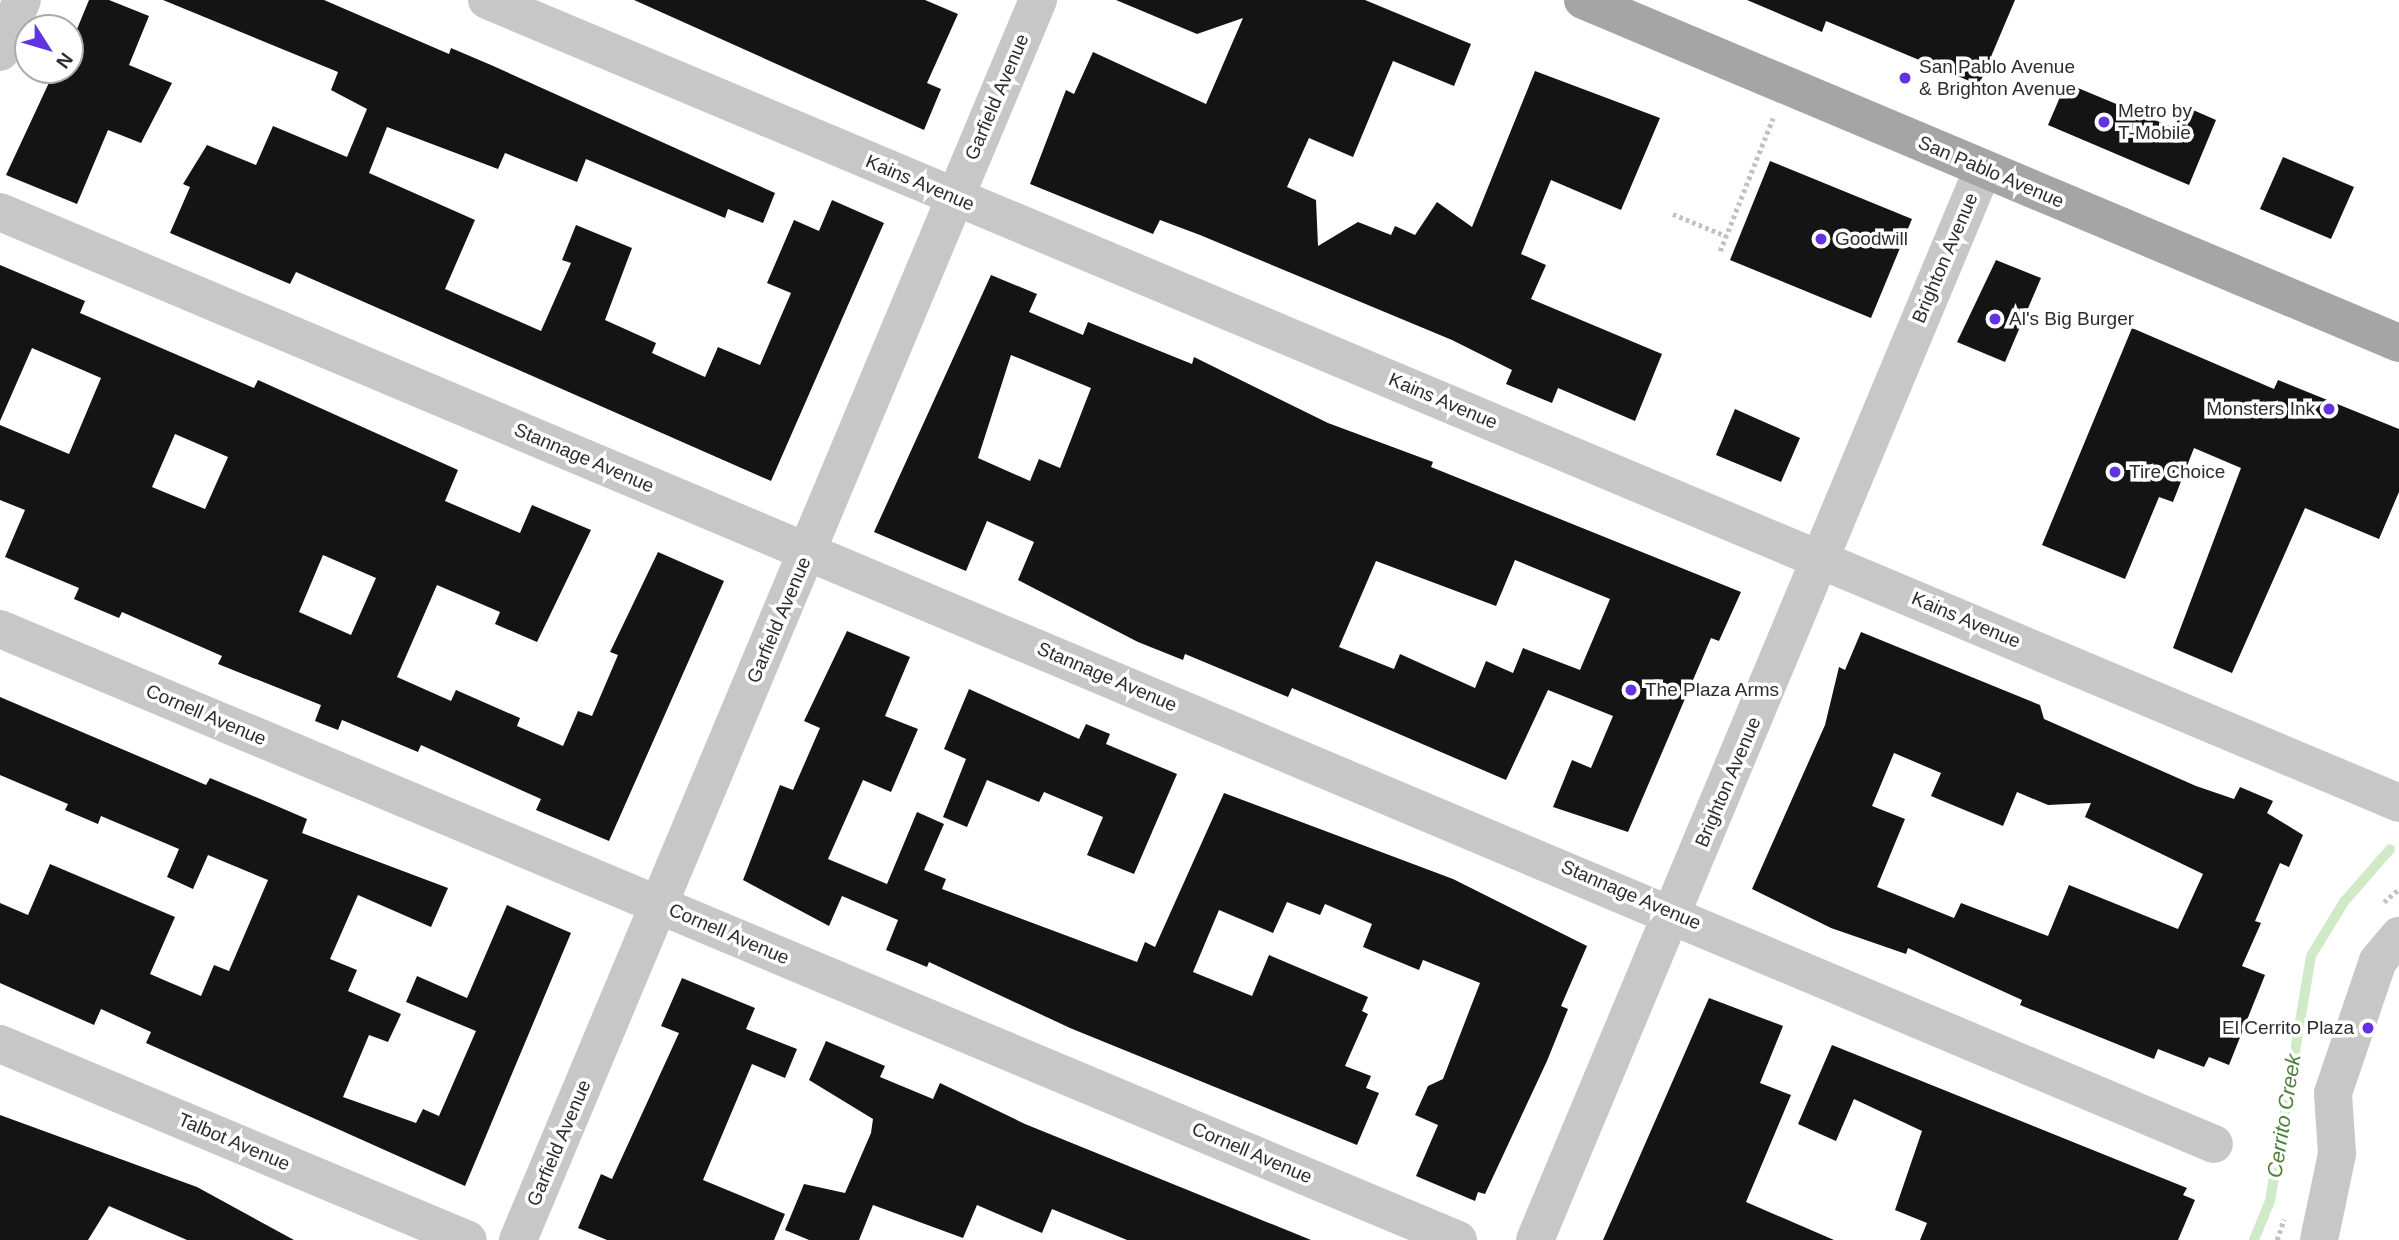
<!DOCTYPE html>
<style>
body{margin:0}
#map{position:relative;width:2399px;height:1240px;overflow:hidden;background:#fff;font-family:Arial,sans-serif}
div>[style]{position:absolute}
.stream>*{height:10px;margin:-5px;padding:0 5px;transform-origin:5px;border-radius:5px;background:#d0eac7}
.building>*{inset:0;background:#141414}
.path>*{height:4.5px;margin-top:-2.25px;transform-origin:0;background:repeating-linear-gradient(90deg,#c1c1c1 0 3.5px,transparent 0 7px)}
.minor>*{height:38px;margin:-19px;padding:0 19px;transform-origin:19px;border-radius:19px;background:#c7c7c7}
.major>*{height:38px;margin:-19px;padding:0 19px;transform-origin:19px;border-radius:19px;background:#a5a5a5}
.dots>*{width:19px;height:19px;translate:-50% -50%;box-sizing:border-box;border:4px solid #fff;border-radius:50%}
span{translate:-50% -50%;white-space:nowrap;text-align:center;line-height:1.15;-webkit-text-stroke:7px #fff;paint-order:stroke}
.poi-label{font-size:19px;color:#2d2d2d}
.left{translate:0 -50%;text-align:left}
.right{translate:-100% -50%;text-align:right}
.street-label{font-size:19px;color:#2d2d2d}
.water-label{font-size:21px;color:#4c803a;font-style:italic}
.north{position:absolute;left:14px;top:14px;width:70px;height:70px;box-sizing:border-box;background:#fff;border:2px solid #ababab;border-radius:50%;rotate:127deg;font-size:19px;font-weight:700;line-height:28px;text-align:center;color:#2d2d2d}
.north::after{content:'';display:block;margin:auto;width:24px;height:32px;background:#6134df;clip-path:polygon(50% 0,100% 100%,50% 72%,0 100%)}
</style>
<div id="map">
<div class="stream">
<div style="left:2254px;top:1240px;width:42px;rotate:-67.7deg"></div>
<div style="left:2270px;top:1201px;width:248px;rotate:-80.5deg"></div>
<div style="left:2311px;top:956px;width:63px;rotate:-58.6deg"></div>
<div style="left:2344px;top:902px;width:70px;rotate:-49deg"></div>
</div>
<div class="building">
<div style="clip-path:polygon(89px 0,109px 0,149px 16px,129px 65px,172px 83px,141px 143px,108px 130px,77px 204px,6px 175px,53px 74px,70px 70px,70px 46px)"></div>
<div style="clip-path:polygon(163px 0,324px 0,449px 54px,451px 48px,491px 65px,775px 193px,763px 223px,728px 209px,725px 218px,586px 159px,577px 182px,505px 153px,498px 169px,387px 127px,369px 173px,475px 220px,445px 289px,541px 331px,571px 263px,562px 260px,576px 225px,632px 248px,605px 320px,656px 343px,652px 353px,705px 377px,718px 347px,760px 365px,791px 293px,767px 283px,794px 220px,819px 231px,832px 200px,884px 223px,771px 481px,296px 272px,290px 284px,170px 233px,190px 187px,183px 184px,207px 145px,256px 165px,273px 126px,347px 157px,367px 109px,331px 90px,338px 72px)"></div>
<div style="clip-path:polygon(634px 0,925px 0,958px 14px,927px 83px,941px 89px,924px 130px)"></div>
<div style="clip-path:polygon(1116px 0,1365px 0,1471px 44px,1454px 86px,1393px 61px,1353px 157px,1309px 138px,1287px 187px,1316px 200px,1318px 246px,1358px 222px,1391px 235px,1395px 226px,1415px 235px,1437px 202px,1472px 227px,1535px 71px,1660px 118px,1621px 210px,1551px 180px,1521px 254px,1546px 265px,1531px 299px,1662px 354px,1635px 421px,1558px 388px,1552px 403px,1506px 384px,1512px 370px,1452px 340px,1200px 235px,1160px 220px,1153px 234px,1030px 184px,1066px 90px,1074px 94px,1093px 52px,1206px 104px,1243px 18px,1197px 34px)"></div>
<div style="clip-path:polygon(1747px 0,2015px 0,1979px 85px,1826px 21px,1822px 32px)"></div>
<div style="clip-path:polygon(2066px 83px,2174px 128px,2184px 106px,2216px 120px,2189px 185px,2048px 125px)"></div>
<div style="clip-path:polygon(2283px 157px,2354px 187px,2331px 239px,2260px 209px)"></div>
<div style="clip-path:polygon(1770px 161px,1912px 219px,1871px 318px,1730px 260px)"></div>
<div style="clip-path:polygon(1996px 260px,2041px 278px,2005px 362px,1957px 342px)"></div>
<div style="clip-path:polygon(evenodd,0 265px,85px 301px,80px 313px,254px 388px,258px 380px,458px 470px,445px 501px,520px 533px,532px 505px,591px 530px,537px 642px,495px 624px,500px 612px,437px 585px,397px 677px,451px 701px,456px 690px,520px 718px,517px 726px,563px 746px,578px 711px,592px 716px,618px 655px,610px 652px,658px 552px,724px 581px,609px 841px,536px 810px,541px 799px,421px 745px,418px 752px,342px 720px,338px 730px,315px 721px,321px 705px,218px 664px,222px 656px,122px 612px,119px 618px,74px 599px,79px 588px,5px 557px,25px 510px,0 500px,0 425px,69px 454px,101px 378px,32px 348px,0 421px,0 265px,175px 434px,228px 457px,205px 509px,152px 487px,175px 434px,0 265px,323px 555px,376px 578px,351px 635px,299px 612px,323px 555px)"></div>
<div style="clip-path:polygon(evenodd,991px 275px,1037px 294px,1029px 312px,1083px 335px,1088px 322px,1192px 364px,1194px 357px,1328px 423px,1433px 462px,1431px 467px,1741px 592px,1719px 641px,1711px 638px,1628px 832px,1553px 807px,1572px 760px,1591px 768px,1613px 716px,1548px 690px,1506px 780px,1292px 688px,1288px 697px,1185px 654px,1183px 660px,1138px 642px,1018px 580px,1034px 542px,987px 521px,966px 571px,874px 532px,991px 275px,1011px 355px,1091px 388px,1060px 468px,1039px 459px,1030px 481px,978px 458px,1011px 355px,991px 275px,1515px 560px,1610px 599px,1580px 670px,1523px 648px,1513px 673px,1486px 661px,1475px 688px,1400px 654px,1394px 669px,1339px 647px,1376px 561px,1496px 606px,1515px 560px)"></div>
<div style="clip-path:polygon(2132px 328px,2274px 389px,2278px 380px,2399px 429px,2399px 492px,2379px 539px,2305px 508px,2232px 673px,2173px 648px,2241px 468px,2194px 448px,2173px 502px,2159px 497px,2125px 579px,2042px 545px)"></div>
<div style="clip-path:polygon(1735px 409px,1800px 438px,1781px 482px,1716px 455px)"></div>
<div style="clip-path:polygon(847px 631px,910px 657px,885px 716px,918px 729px,891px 792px,863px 780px,828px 859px,887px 884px,917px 812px,944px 824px,924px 870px,946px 879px,942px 889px,1137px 962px,1145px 942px,1155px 947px,1224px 793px,1453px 879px,1587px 946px,1561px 1006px,1568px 1009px,1547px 1061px,1485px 1194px,1478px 1192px,1475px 1201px,1416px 1176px,1438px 1125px,1415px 1115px,1428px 1086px,1443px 1079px,1480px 983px,1423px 960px,1419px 970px,1363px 947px,1372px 924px,1325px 904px,1320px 915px,1287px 902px,1273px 933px,1219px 910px,1193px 972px,1252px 996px,1269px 955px,1368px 997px,1362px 1011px,1368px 1014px,1345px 1066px,1371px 1076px,1366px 1088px,1379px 1093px,1357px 1145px,1070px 1028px,929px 962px,927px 967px,886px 950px,898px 920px,842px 896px,829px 926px,743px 880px,780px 785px,793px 790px,820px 728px,804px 721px)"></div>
<div style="clip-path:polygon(evenodd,1861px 632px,2040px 705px,2044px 719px,2196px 786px,2234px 799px,2240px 787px,2273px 801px,2267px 813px,2303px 835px,2289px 867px,2280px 863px,2255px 921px,2261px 923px,2242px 966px,2265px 975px,2229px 1065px,2209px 1057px,2204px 1067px,2158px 1049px,2154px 1059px,2020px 1005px,2022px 1000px,1908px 948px,1906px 954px,1831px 928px,1752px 889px,1825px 725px,1839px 667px,1845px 670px,1861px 632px,1894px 753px,1941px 773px,1931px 796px,2003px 826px,2017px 792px,2048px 805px,2091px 803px,2085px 817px,2203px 874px,2178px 929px,2069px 885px,2048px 936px,1961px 903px,1954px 918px,1877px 887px,1905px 819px,1872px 806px,1894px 753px)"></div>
<div style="clip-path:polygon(969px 689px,1079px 739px,1086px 724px,1110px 734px,1106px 744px,1177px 774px,1134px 874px,1087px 855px,1103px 817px,1044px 792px,1039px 802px,987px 780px,967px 827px,943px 817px,966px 759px,944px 749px)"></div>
<div style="clip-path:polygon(0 697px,206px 785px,210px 778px,258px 798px,307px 819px,302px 833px,448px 888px,431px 927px,358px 895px,330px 959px,357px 970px,348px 991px,401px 1014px,388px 1042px,369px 1035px,343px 1097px,416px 1123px,423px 1109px,439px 1116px,476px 1031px,406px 1002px,417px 976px,467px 998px,507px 905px,571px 933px,465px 1186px,146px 1043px,151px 1032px,101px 1009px,94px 1025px,0 983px,0 903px,28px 915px,50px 864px,175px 917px,150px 974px,201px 996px,214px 965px,229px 971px,268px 880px,208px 855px,193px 889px,167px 877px,179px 849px,101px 816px,98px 824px,65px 810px,68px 804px,0 775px)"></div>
<div style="clip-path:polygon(682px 978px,755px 1008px,746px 1029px,797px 1049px,785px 1078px,752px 1064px,703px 1180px,785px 1214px,774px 1240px,607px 1240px,578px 1228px,601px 1174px,612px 1179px,679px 1033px,661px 1026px)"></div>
<div style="clip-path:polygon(1709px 998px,1783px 1026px,1760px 1083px,1791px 1095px,1746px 1202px,1834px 1240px,1603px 1240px)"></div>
<div style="clip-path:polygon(826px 1041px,885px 1066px,880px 1077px,933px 1099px,940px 1083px,1025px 1124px,1311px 1240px,1127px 1240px,1052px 1209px,1042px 1233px,977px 1205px,963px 1238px,873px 1205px,859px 1240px,809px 1240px,785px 1230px,804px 1184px,845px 1193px,871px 1133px,873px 1119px,809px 1080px)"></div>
<div style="clip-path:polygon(1832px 1045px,2187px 1188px,2183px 1195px,2195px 1200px,2178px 1240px,1920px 1240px,1927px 1223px,1895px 1210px,1922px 1131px,1854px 1099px,1836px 1141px,1798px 1124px)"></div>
<div style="clip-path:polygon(0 1115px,197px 1187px,294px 1240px,187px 1240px,109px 1206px,88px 1240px,0 1240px)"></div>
</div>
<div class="path">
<div style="left:1673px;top:214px;width:57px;rotate:22.5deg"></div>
<div style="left:1720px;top:251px;width:143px;rotate:-68.3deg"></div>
<div style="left:2384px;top:902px;width:20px;rotate:-41deg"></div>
<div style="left:2277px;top:1240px;width:22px;rotate:-72deg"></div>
</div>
<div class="minor">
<div style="left:487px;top:0;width:2074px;rotate:22.78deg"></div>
<div style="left:0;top:52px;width:56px;rotate:-67.1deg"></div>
<div style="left:0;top:212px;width:2402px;rotate:22.83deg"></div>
<div style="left:0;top:629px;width:1581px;rotate:22.74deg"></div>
<div style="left:0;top:1044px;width:507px;rotate:22.72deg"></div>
<div style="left:518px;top:1240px;width:1345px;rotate:-67.25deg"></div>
<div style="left:1535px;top:1240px;width:1161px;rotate:-67.3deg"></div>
<div style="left:2319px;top:1240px;width:88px;rotate:-78.2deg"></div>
<div style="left:2337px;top:1154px;width:61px;rotate:-93.8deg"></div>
<div style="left:2333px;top:1093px;width:139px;rotate:-71.2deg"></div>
<div style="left:2378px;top:961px;width:33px;rotate:-50deg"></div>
</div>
<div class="major">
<div style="left:1583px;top:0;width:885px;rotate:22.8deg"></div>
</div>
<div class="dots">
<div style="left:1905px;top:78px;background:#6134df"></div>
<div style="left:2104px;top:122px;background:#6134df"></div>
<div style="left:1821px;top:239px;background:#6134df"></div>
<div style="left:1995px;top:319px;background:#6134df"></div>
<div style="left:2329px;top:409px;background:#6134df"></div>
<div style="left:2115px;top:472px;background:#6134df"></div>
<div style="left:1631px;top:690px;background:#6134df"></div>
<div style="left:2368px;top:1028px;background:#6134df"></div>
</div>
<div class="poi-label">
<span class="left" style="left:1919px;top:78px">San Pablo Avenue<br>&amp; Brighton Avenue</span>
<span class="left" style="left:2118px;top:122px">Metro by<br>T-Mobile</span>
<span class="left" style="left:1835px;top:239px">Goodwill</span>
<span class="left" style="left:2009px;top:319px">Al's Big Burger</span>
<span class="right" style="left:2315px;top:409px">Monsters Ink</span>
<span class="left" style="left:2129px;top:472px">Tire Choice</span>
<span class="left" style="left:1645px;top:690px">The Plaza Arms</span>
<span class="right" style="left:2354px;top:1028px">El Cerrito Plaza</span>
</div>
<div class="street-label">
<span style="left:997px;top:97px;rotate:-67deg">Garfield Avenue</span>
<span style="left:1991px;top:172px;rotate:23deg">San Pablo Avenue</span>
<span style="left:920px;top:183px;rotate:23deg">Kains Avenue</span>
<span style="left:1945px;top:258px;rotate:-67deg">Brighton Avenue</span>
<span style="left:1443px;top:401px;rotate:23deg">Kains Avenue</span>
<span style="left:584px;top:458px;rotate:23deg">Stannage Avenue</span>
<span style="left:779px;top:620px;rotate:-67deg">Garfield Avenue</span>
<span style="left:1966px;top:620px;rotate:23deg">Kains Avenue</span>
<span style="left:1107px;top:677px;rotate:23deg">Stannage Avenue</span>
<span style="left:206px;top:715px;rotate:23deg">Cornell Avenue</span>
<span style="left:1728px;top:782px;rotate:-67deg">Brighton Avenue</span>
<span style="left:1631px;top:895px;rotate:23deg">Stannage Avenue</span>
<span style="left:729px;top:934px;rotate:23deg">Cornell Avenue</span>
<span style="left:234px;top:1142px;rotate:23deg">Talbot Avenue</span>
<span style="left:559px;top:1143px;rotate:-67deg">Garfield Avenue</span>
<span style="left:1252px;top:1153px;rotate:23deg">Cornell Avenue</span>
</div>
<div class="water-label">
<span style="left:2284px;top:1116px;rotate:-81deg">Cerrito Creek</span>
</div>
<div class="north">N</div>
</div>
